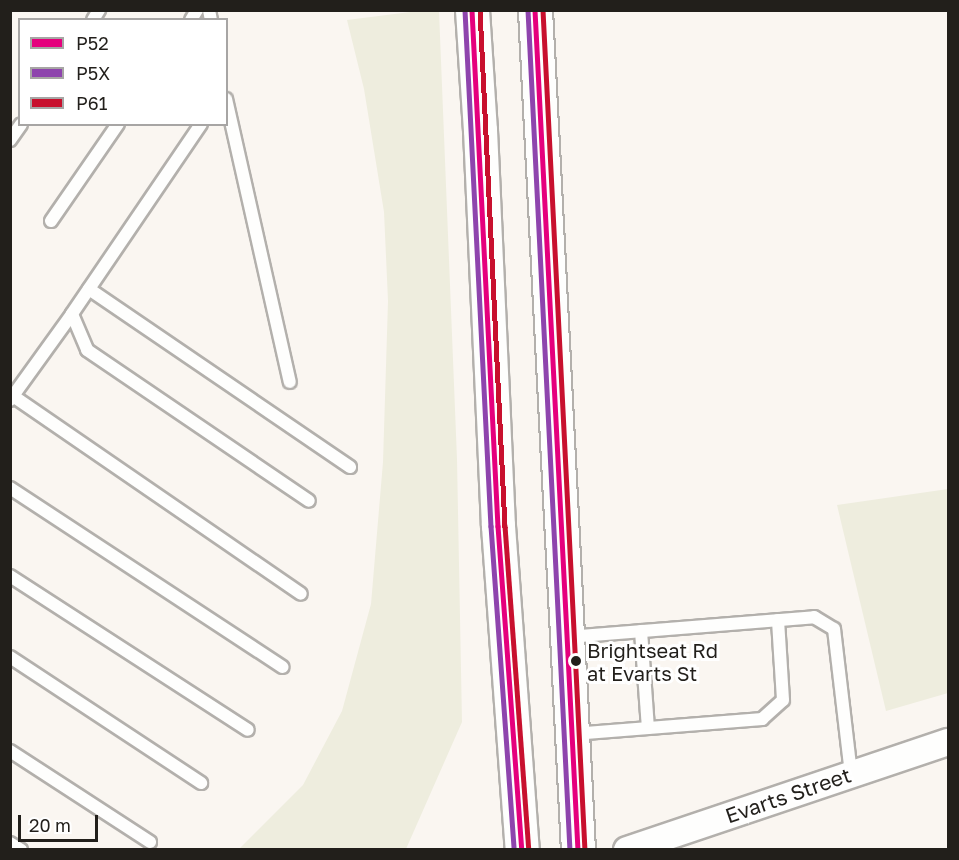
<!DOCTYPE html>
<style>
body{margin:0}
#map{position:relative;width:959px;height:860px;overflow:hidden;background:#faf6f1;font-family:"Golos Text",sans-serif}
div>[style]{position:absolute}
.green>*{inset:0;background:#eeedde}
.roads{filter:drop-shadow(2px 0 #b3b0ac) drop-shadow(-2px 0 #b3b0ac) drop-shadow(0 2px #b3b0ac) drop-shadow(0 -2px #b3b0ac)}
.lane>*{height:12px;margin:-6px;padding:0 6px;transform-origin:6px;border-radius:6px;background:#fefefd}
.street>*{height:26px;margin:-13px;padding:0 13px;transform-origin:13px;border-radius:13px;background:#fefefd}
.secondary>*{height:33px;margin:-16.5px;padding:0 16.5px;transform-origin:16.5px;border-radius:16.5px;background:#fefefd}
.bus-1>*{height:4.5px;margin:-2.25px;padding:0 2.25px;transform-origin:2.25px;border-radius:2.25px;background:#e5007d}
.bus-2>*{height:4.5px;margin:-2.25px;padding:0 2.25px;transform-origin:2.25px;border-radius:2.25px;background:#8e44ad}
.bus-3>*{height:4.5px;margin:-2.25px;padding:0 2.25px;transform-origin:2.25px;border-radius:2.25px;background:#c8102e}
.dots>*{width:16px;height:16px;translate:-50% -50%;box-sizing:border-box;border:3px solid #fff;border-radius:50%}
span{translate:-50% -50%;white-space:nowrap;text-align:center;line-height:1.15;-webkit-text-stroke:6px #fff;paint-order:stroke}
.bus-label{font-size:20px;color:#221f1b}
.left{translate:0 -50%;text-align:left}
.street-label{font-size:21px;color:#221f1b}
.frame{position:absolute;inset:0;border:12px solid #221f1b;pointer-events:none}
.legend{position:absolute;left:18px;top:18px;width:210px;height:108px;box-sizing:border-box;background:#fff;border:2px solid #a7a5a4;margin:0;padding:8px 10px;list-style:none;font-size:18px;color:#221f1b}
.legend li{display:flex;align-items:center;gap:12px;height:30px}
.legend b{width:30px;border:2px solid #a7a5a4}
.scale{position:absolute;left:18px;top:815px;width:80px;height:27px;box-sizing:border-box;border:3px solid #221f1b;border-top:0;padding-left:8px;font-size:18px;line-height:21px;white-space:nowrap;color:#221f1b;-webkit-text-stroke:4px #fff;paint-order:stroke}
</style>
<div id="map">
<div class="green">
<div style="clip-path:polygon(426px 10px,439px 11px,457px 459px,462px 722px,406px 849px,239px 849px,303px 785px,342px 711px,371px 604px,383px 462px,388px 301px,384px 212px,364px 89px,347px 20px)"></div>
<div style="clip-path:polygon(948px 489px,948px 693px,886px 711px,837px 505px)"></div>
</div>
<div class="roads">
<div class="lane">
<div style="left:209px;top:10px;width:10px;rotate:79deg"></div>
<div style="left:93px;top:20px;width:12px;rotate:-59deg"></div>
<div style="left:191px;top:20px;width:12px;rotate:-59deg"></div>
<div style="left:226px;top:99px;width:290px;rotate:77.3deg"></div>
<div style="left:201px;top:124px;width:230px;rotate:124.2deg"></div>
<div style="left:72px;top:314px;width:39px;rotate:67deg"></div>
<div style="left:87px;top:350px;width:268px;rotate:34.2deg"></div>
<div style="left:10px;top:140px;width:19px;rotate:-55deg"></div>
<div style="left:51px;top:221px;width:118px;rotate:-55.4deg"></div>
<div style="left:89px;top:289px;width:316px;rotate:34.3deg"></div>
<div style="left:13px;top:396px;width:349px;rotate:34.5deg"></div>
<div style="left:10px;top:400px;width:106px;rotate:-54.2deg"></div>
<div style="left:10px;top:488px;width:326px;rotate:33.3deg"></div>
<div style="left:10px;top:576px;width:283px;rotate:32.9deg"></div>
<div style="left:641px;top:631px;width:97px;rotate:85.9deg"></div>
<div style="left:568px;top:637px;width:247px;rotate:-4.6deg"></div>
<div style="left:814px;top:617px;width:23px;rotate:31deg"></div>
<div style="left:834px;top:629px;width:146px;rotate:83.3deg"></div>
<div style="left:10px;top:657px;width:229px;rotate:33.4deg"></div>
<div style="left:573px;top:734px;width:190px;rotate:-4.5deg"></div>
<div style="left:762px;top:719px;width:28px;rotate:-42deg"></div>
<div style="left:783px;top:700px;width:80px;rotate:-93.6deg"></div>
<div style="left:10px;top:751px;width:167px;rotate:33deg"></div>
<div style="left:10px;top:843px;width:13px;rotate:32deg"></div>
</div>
<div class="street">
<div style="left:627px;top:850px;width:339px;rotate:-18.6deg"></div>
</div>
<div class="secondary">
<div style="left:472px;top:10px;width:120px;rotate:86.2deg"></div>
<div style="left:480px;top:130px;width:396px;rotate:87.4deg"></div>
<div style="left:498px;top:526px;width:325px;rotate:85.8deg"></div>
<div style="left:535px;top:10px;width:841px;rotate:87.07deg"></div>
</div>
</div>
<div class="bus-1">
<div style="left:472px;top:10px;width:517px;rotate:87.12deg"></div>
<div style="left:498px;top:526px;width:325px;rotate:85.8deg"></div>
<div style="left:535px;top:10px;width:841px;rotate:87.07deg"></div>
</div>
<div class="bus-2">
<div style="left:465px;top:10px;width:517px;rotate:87.12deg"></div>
<div style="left:491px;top:526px;width:325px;rotate:85.9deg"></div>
<div style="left:528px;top:10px;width:841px;rotate:87.14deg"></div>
</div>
<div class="bus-3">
<div style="left:480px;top:10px;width:517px;rotate:87.23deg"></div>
<div style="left:505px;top:526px;width:324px;rotate:85.8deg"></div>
<div style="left:543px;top:10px;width:841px;rotate:87.14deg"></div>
</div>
<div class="dots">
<div style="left:576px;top:661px;background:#221f1b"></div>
</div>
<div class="bus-label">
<span class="left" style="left:587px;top:662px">Brightseat Rd<br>at Evarts St</span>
</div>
<div class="street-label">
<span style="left:788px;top:795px;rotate:-19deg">Evarts Street</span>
</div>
<div class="frame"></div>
<ul class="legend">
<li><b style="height:8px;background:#e5007d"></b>P52</li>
<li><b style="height:8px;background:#8e44ad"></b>P5X</li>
<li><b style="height:8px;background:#c8102e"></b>P61</li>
</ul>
<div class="scale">20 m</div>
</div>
